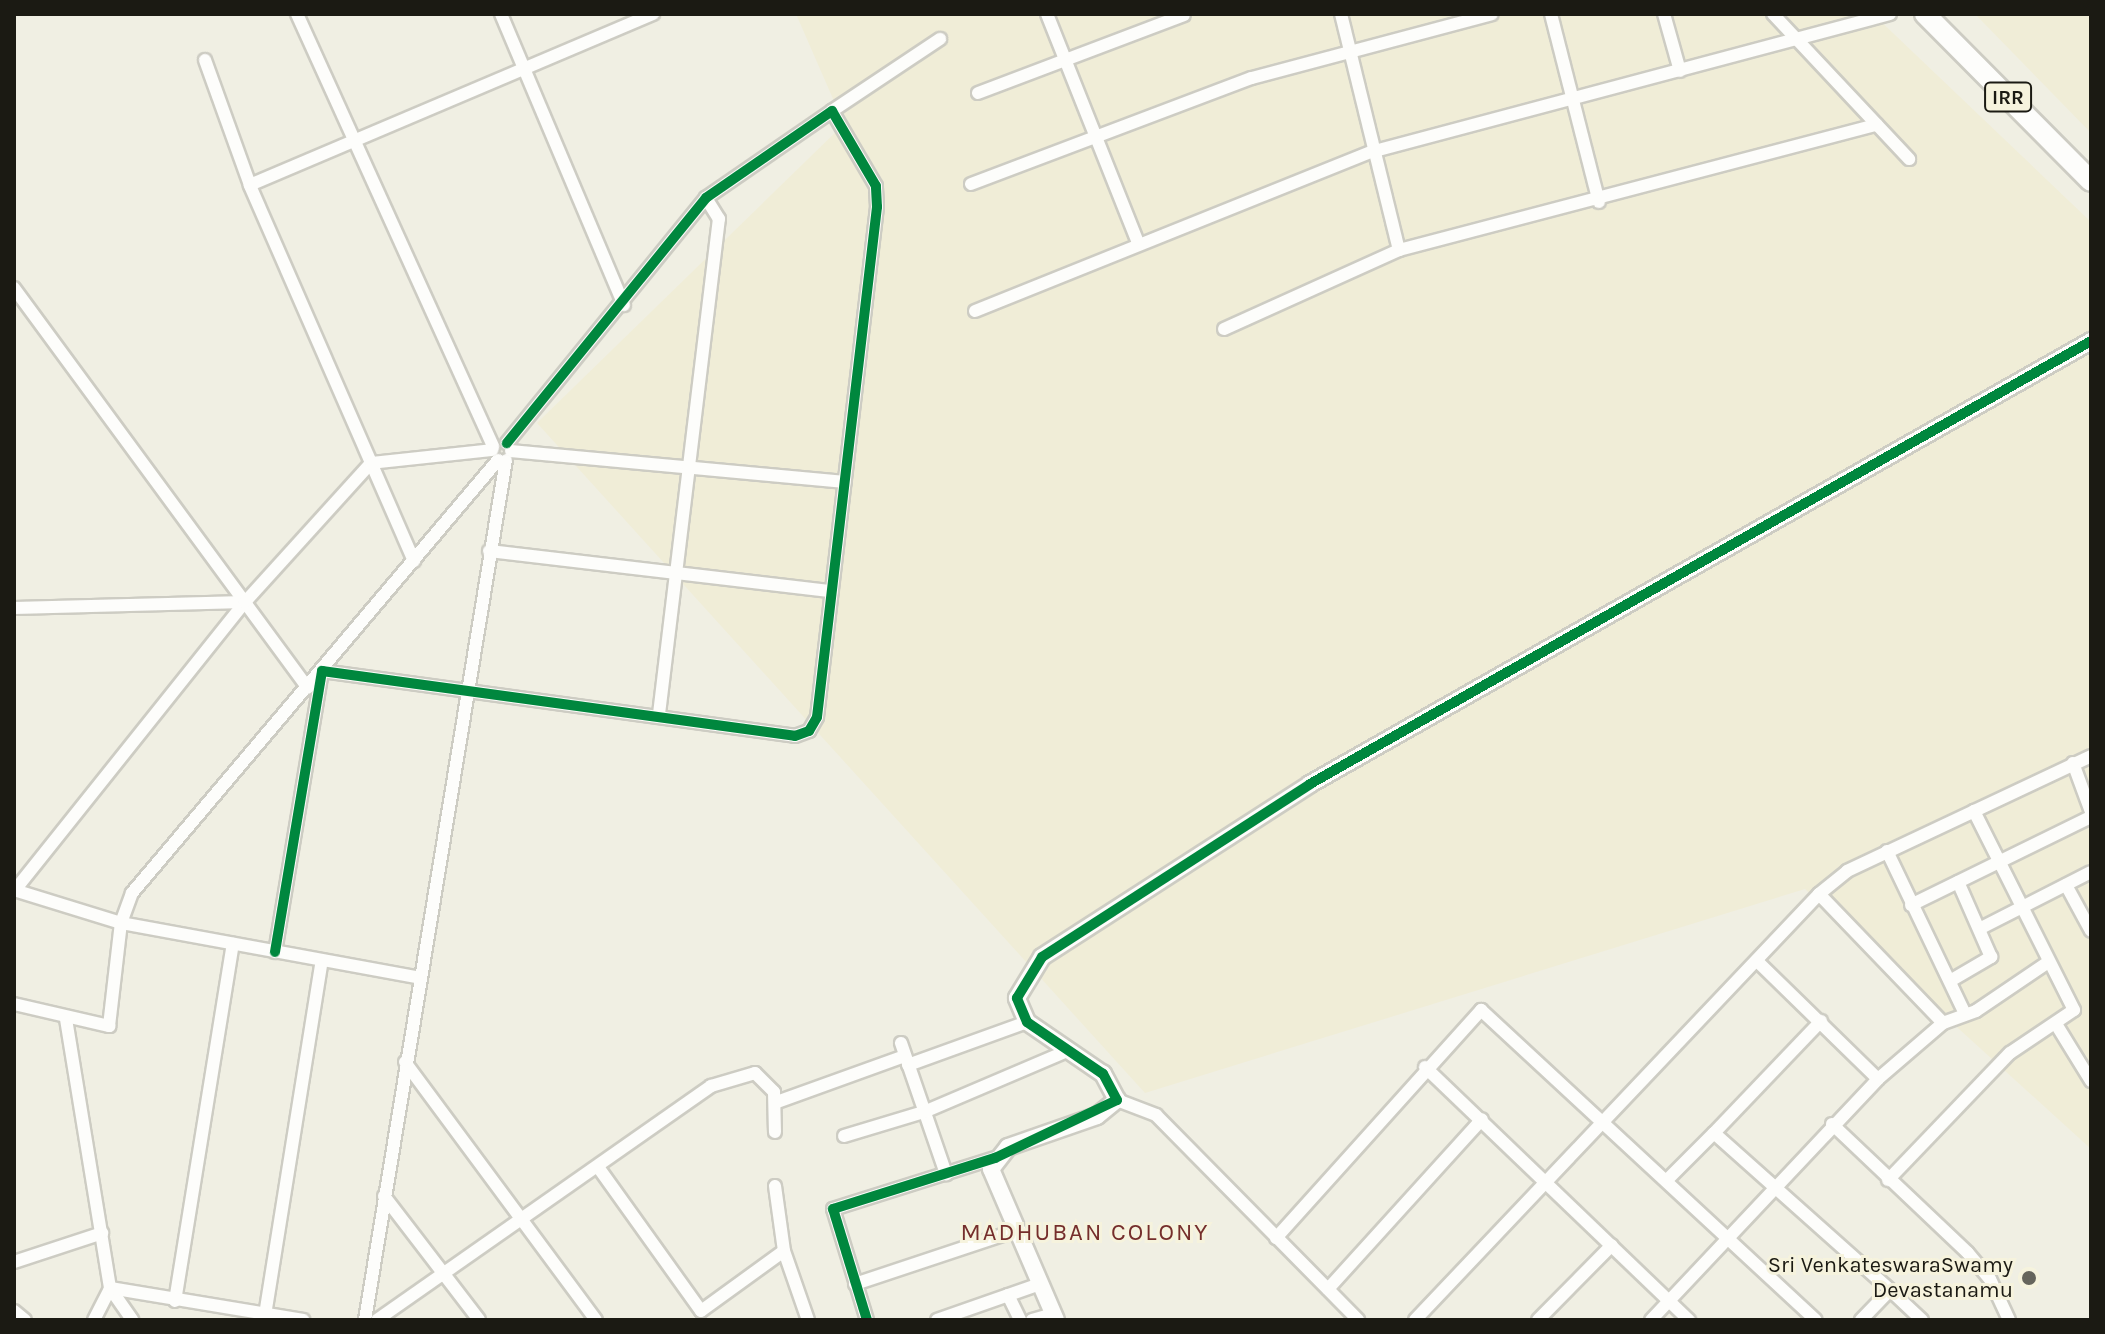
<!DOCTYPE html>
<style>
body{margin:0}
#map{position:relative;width:2105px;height:1334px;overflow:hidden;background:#f0efe3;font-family:Karla,sans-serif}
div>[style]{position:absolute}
.built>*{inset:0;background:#f0edd7}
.roads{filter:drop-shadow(2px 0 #cdccc3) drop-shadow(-2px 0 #cdccc3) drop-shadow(0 2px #cdccc3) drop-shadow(0 -2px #cdccc3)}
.minor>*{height:12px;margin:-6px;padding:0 6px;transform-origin:6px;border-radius:6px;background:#fdfdfb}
.tertiary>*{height:16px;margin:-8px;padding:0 8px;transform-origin:8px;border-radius:8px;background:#fdfdfb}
.primary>*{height:20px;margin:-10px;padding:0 10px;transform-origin:10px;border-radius:10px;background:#fdfdfb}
.cycleway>*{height:10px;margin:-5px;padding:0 5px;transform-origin:5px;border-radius:5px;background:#00873e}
.dots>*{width:22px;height:22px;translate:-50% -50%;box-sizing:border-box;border:4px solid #f6f3dd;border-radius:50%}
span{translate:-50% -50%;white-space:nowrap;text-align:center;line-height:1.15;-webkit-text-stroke:6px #f6f3dd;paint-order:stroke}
.shield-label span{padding:2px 6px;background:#f6f3dd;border:2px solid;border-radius:6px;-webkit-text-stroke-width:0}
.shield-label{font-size:20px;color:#1b1a13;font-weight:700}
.poi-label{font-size:22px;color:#1b1a13}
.right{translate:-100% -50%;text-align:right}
.neighbourhood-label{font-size:24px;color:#752e2c;letter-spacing:2px}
.frame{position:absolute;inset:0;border:16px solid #1b1a13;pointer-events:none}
</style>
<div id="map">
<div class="built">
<div style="clip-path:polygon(796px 14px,1873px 14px,2091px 222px,2091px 1149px,1805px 889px,1145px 1093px,537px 423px,844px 124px)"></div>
<div style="clip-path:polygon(1975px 14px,2091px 14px,2091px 133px)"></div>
</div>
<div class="roads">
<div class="minor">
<div style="left:297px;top:14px;width:475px;rotate:65.6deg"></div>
<div style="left:501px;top:14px;width:316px;rotate:67.1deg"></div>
<div style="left:1047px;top:14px;width:243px;rotate:68.3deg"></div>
<div style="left:1341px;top:14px;width:243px;rotate:76.2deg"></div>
<div style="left:1551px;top:14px;width:194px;rotate:75.7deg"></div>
<div style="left:1664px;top:14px;width:59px;rotate:74.3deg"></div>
<div style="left:1773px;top:14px;width:199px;rotate:46.8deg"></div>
<div style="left:205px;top:60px;width:133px;rotate:70.2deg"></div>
<div style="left:978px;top:93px;width:220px;rotate:-20.7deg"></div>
<div style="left:832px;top:111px;width:130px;rotate:-33.7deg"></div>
<div style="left:971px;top:184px;width:300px;rotate:-20.7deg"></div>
<div style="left:1252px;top:78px;width:248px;rotate:-14.9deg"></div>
<div style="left:14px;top:288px;width:496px;rotate:53.7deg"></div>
<div style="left:975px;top:311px;width:427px;rotate:-21.9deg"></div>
<div style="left:1371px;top:152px;width:537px;rotate:-14.89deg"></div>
<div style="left:1224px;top:329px;width:192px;rotate:-24.3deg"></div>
<div style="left:1399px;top:250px;width:494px;rotate:-14.7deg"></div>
<div style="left:511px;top:451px;width:335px;rotate:5.3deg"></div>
<div style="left:489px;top:551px;width:345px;rotate:6.7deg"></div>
<div style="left:414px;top:561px;width:410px;rotate:-113.6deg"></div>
<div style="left:250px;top:185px;width:438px;rotate:-23deg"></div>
<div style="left:14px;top:608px;width:231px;rotate:-1.5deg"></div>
<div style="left:659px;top:714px;width:499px;rotate:-83.1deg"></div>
<div style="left:719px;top:219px;width:25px;rotate:-122deg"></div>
<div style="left:2073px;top:763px;width:52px;rotate:69.8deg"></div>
<div style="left:1887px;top:851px;width:181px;rotate:64.4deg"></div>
<div style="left:2066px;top:885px;width:52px;rotate:61.5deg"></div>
<div style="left:14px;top:890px;width:112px;rotate:17.1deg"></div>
<div style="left:121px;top:923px;width:304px;rotate:10.4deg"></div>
<div style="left:15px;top:890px;width:369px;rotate:-51.4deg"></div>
<div style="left:245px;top:602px;width:188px;rotate:-47.8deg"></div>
<div style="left:371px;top:463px;width:122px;rotate:-6.1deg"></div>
<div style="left:1819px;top:894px;width:179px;rotate:46.1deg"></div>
<div style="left:1911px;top:905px;width:200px;rotate:-26.1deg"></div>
<div style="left:1981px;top:928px;width:123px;rotate:-27deg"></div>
<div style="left:275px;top:952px;width:285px;rotate:-80.5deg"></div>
<div style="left:322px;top:671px;width:477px;rotate:7.8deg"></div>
<div style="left:795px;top:736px;width:15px;rotate:-20deg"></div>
<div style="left:809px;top:731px;width:16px;rotate:-60deg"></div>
<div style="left:817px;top:717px;width:514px;rotate:-83.29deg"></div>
<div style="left:877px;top:207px;width:21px;rotate:-93deg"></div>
<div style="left:876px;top:186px;width:87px;rotate:-120.4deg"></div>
<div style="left:832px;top:111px;width:153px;rotate:145.4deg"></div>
<div style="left:706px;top:198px;width:316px;rotate:129.1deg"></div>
<div style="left:1757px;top:961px;width:169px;rotate:44.3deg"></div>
<div style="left:1950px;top:981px;width:48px;rotate:-30.3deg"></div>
<div style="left:1991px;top:957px;width:82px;rotate:-113.7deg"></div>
<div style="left:14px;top:1004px;width:98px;rotate:13deg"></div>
<div style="left:109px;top:1026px;width:104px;rotate:-83.4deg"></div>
<div style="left:121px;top:923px;width:32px;rotate:-70deg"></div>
<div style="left:132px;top:893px;width:567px;rotate:-49.79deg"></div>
<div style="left:66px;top:1019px;width:273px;rotate:80.7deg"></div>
<div style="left:110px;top:1288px;width:39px;rotate:55deg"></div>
<div style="left:2056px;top:1024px;width:67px;rotate:58.4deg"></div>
<div style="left:901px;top:1043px;width:139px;rotate:71deg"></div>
<div style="left:405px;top:1062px;width:321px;rotate:53.5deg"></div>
<div style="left:908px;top:1065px;width:127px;rotate:-19.9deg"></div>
<div style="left:1425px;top:1067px;width:366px;rotate:43.8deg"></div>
<div style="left:1117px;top:1100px;width:42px;rotate:21deg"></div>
<div style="left:1156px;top:1115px;width:288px;rotate:45.4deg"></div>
<div style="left:777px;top:1102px;width:136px;rotate:-19.8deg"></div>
<div style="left:1832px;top:1124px;width:187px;rotate:43.5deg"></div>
<div style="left:1968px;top:1253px;width:34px;rotate:50deg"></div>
<div style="left:1990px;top:1279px;width:45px;rotate:65.1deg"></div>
<div style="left:1714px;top:1133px;width:155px;rotate:-46.3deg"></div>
<div style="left:844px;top:1136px;width:84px;rotate:-16.7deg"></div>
<div style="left:924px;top:1112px;width:155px;rotate:-23.1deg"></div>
<div style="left:598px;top:1167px;width:177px;rotate:54.4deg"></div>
<div style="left:701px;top:1311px;width:102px;rotate:-35.9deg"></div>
<div style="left:1667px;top:1180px;width:66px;rotate:-45deg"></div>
<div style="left:1714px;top:1133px;width:236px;rotate:41.7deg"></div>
<div style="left:1890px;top:1290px;width:42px;rotate:134deg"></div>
<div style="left:1888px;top:1180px;width:176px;rotate:-46.2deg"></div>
<div style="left:2010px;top:1053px;width:77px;rotate:-33.9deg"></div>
<div style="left:2074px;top:1010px;width:223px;rotate:-116.7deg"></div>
<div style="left:775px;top:1186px;width:66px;rotate:82.1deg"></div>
<div style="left:784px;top:1251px;width:73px;rotate:70.8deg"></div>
<div style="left:384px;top:1196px;width:156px;rotate:52.5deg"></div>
<div style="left:1276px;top:1238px;width:307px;rotate:-48deg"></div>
<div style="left:1481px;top:1010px;width:456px;rotate:42.8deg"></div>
<div style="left:14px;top:1262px;width:93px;rotate:-18.2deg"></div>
<div style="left:855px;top:1284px;width:168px;rotate:-18.4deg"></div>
<div style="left:1328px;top:1289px;width:229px;rotate:-47.8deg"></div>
<div style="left:1890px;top:1290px;width:44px;rotate:43.2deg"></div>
<div style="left:1008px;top:1295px;width:28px;rotate:64deg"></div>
<div style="left:175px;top:1301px;width:362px;rotate:-80.8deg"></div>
<div style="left:14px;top:1311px;width:14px;rotate:39deg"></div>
<div style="left:265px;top:1315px;width:359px;rotate:-80.9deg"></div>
<div style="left:94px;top:1320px;width:36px;rotate:-63deg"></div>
<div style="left:110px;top:1288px;width:196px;rotate:9.4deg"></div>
<div style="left:365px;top:1320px;width:871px;rotate:-80.69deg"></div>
<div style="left:377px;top:1320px;width:408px;rotate:-35deg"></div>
<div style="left:711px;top:1086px;width:46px;rotate:-16.5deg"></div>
<div style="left:755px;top:1073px;width:27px;rotate:45deg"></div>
<div style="left:774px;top:1092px;width:40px;rotate:88.6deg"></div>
<div style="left:867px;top:1320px;width:116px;rotate:-107deg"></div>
<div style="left:833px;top:1209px;width:170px;rotate:-17.5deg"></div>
<div style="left:937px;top:1320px;width:106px;rotate:-19.3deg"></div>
<div style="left:1032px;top:1320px;width:22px;rotate:-16deg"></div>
<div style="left:1415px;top:1320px;width:587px;rotate:-46.52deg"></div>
<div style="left:1819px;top:894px;width:36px;rotate:-39deg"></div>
<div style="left:1847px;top:871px;width:270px;rotate:-25.2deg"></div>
<div style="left:1538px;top:1320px;width:105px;rotate:-45.4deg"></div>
<div style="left:1651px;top:1320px;width:331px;rotate:-46.7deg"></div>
<div style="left:1878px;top:1079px;width:86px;rotate:-40.7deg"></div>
<div style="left:1943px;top:1023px;width:35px;rotate:-20deg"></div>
<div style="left:1976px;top:1011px;width:86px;rotate:-34.1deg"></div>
</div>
<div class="tertiary">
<div style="left:1056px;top:1320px;width:164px;rotate:-113.3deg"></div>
<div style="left:991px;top:1169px;width:28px;rotate:-52deg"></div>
<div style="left:1008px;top:1147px;width:94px;rotate:-19.2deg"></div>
<div style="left:1097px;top:1116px;width:26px;rotate:-39deg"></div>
<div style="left:1117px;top:1100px;width:30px;rotate:-118deg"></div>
<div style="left:1103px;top:1074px;width:92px;rotate:-145.6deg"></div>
<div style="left:1027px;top:1022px;width:26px;rotate:-113deg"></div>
<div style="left:1017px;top:998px;width:48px;rotate:-58.6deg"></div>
<div style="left:1042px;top:957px;width:319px;rotate:-32.8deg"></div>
<div style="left:1310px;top:784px;width:898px;rotate:-29.56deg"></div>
</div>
<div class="primary">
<div style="left:1925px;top:14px;width:235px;rotate:45.2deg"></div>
</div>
</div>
<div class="cycleway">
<div style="left:275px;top:952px;width:285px;rotate:-80.5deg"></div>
<div style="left:322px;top:671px;width:477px;rotate:7.8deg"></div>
<div style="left:795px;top:736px;width:15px;rotate:-20deg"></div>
<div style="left:809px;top:731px;width:16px;rotate:-60deg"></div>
<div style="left:817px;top:717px;width:514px;rotate:-83.29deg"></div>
<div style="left:877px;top:207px;width:21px;rotate:-93deg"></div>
<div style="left:876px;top:186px;width:87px;rotate:-120.4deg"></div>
<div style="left:832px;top:111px;width:153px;rotate:145.4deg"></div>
<div style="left:706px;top:198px;width:316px;rotate:129.1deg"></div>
<div style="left:867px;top:1320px;width:116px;rotate:-107deg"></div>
<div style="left:833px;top:1209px;width:170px;rotate:-17.5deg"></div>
<div style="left:995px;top:1158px;width:135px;rotate:-25.4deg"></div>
<div style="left:1117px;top:1100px;width:30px;rotate:-118deg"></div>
<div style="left:1103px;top:1074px;width:92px;rotate:-145.6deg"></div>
<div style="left:1027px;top:1022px;width:26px;rotate:-113deg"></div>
<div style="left:1017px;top:998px;width:48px;rotate:-58.6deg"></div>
<div style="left:1042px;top:957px;width:319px;rotate:-32.8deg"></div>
<div style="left:1310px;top:784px;width:898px;rotate:-29.56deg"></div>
</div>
<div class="dots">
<div style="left:2029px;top:1278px;background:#66655c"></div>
</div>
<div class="shield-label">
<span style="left:2008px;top:97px">IRR</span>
</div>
<div class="poi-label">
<span class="right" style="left:2013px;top:1278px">Sri VenkateswaraSwamy<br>Devastanamu</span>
</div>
<div class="neighbourhood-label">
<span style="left:1085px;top:1233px">MADHUBAN COLONY</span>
</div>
<div class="frame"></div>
</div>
